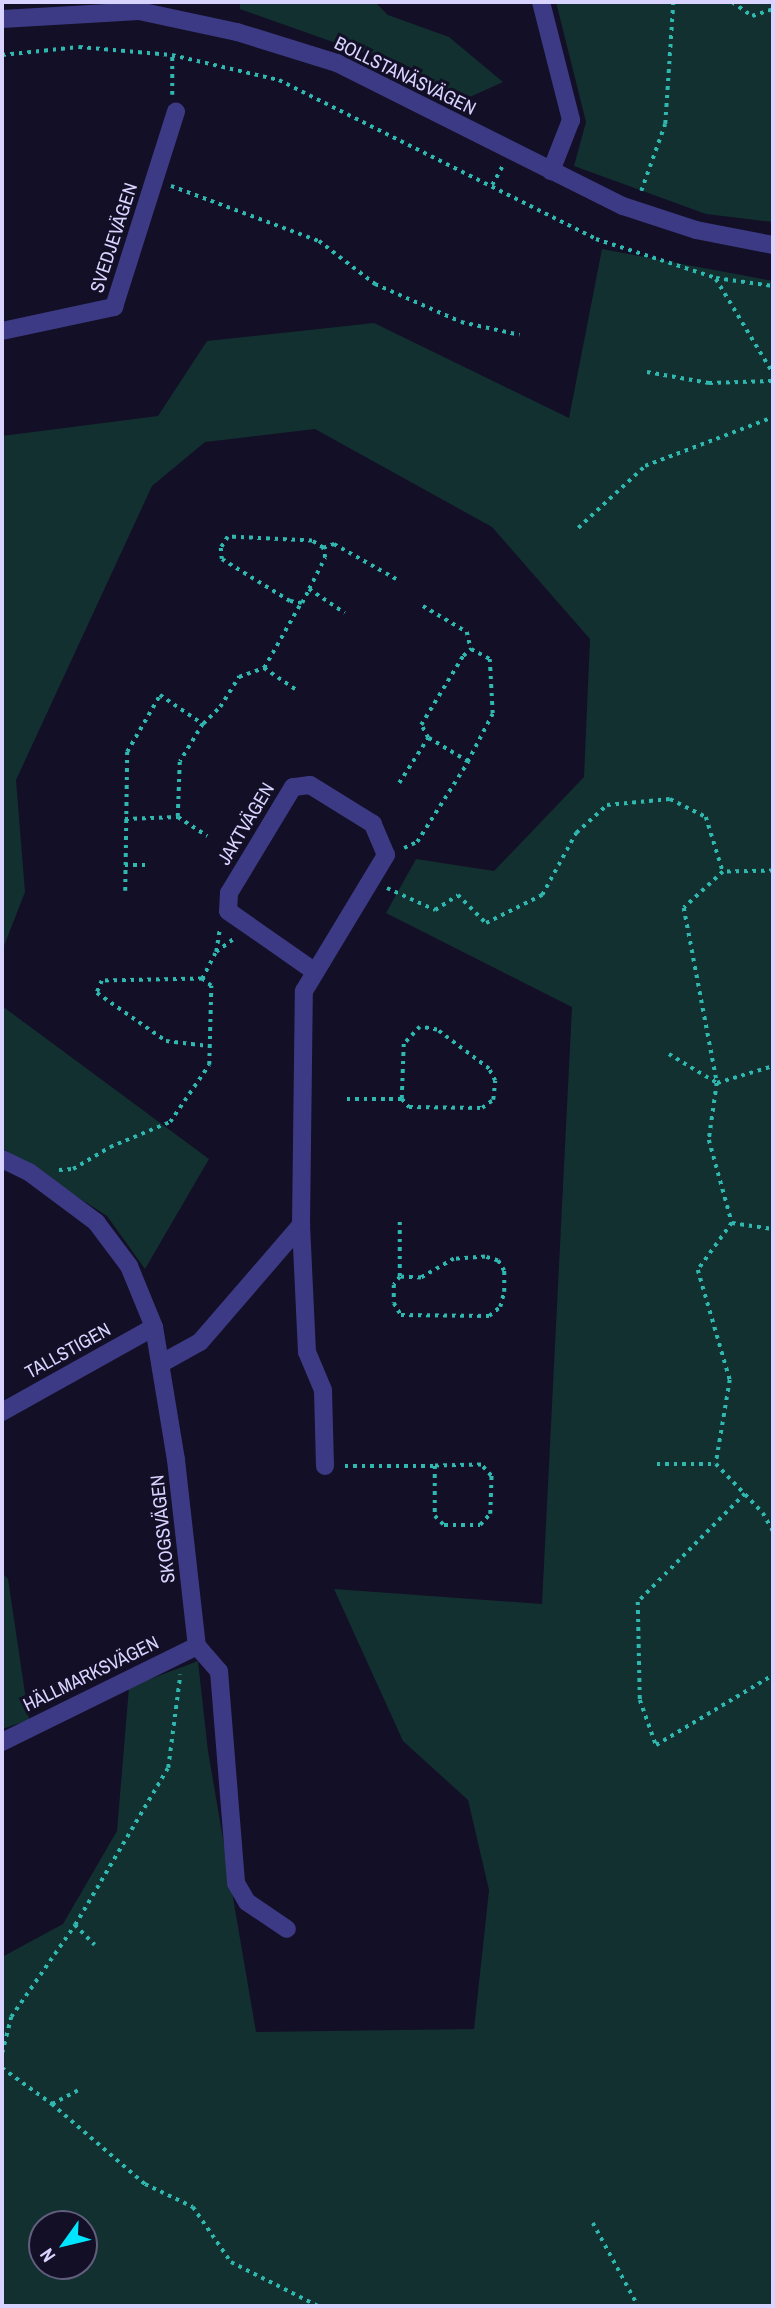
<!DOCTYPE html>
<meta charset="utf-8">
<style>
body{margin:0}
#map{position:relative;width:775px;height:2308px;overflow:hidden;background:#130f26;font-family:"Archivo Narrow",sans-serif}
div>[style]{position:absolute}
.green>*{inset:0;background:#12302f}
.path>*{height:3.5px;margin-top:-1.75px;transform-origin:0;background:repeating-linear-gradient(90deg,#2fb8b0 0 3.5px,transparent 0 8.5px)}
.minor>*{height:18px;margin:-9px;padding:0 9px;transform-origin:9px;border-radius:9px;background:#3d3a85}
.tertiary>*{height:18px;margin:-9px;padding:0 9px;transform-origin:9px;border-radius:9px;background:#3d3a85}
span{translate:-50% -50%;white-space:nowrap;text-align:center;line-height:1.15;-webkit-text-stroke:6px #130f26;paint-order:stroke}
.street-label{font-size:19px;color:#d9d4ff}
.frame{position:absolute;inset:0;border:4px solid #d9d4ff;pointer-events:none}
.north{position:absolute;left:28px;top:2210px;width:70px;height:70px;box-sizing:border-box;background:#130f26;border:2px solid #625e7d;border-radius:50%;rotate:236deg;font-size:19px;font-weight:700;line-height:28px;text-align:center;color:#d9d4ff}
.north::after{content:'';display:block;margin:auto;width:24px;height:32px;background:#00e5ff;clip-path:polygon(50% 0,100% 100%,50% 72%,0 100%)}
</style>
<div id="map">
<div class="green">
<div style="clip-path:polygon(240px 2px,375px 2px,388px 15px,449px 37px,503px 82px,461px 101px,378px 58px,240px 9px)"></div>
<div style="clip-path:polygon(556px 2px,773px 2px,773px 222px,706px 214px,574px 166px,586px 122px)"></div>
<div style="clip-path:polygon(evenodd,602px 249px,773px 281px,773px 2306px,2px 2306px,2px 1957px,63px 1924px,117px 1831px,129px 1687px,198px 1661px,208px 1751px,256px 2032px,474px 2029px,489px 1890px,468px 1800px,403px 1741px,334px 1589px,542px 1604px,572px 1007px,386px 913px,416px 859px,494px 871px,584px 777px,590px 639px,492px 527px,315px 429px,205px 442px,152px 486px,16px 780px,25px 892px,2px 951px,2px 436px,158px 416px,207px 341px,374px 323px,569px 418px,602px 249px,42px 2224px,84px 2224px,84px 2266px,42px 2266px,42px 2224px)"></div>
<div style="clip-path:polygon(2px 1006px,209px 1159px,145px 1269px,107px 1216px,2px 1148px)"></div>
<div style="clip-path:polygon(2px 1573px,8px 1579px,29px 1720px,2px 1729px)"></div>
</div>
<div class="path">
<div style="left:732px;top:2px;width:24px;rotate:35deg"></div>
<div style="left:752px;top:16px;width:22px;rotate:-18deg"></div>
<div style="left:2px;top:55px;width:77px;rotate:-5.9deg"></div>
<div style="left:79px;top:47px;width:93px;rotate:4.9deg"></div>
<div style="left:172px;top:55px;width:110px;rotate:13.2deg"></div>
<div style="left:279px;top:80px;width:355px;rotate:26.6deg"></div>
<div style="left:596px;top:239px;width:126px;rotate:18deg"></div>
<div style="left:716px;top:278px;width:58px;rotate:8deg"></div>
<div style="left:172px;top:95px;width:40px;rotate:-90deg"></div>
<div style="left:492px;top:185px;width:23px;rotate:-61deg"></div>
<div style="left:171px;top:186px;width:158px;rotate:20.4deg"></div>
<div style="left:319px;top:241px;width:71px;rotate:37.5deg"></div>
<div style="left:375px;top:284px;width:94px;rotate:23.8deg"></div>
<div style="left:461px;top:322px;width:60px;rotate:12.4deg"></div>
<div style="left:641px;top:191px;width:71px;rotate:-70.3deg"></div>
<div style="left:665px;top:124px;width:122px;rotate:-86.2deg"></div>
<div style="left:716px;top:279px;width:110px;rotate:58.8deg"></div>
<div style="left:647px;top:372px;width:63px;rotate:10.1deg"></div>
<div style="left:709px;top:383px;width:64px;rotate:-1.8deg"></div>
<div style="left:578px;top:528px;width:91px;rotate:-42.8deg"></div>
<div style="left:645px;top:466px;width:137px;rotate:-20.9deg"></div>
<div style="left:323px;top:548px;width:12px;rotate:-20deg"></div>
<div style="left:334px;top:544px;width:73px;rotate:29.4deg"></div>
<div style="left:309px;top:589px;width:35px;rotate:-63deg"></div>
<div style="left:325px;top:558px;width:10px;rotate:-101deg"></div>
<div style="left:323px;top:548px;width:13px;rotate:-148deg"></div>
<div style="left:312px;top:541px;width:84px;rotate:-177.3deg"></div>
<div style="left:228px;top:537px;width:13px;rotate:122deg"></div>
<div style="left:221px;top:548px;width:11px;rotate:85deg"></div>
<div style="left:222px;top:559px;width:80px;rotate:31.7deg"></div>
<div style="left:290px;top:601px;width:12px;rotate:9deg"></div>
<div style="left:302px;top:603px;width:16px;rotate:-63deg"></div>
<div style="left:309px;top:589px;width:43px;rotate:33.7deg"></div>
<div style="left:423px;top:606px;width:51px;rotate:30.6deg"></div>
<div style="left:467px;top:632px;width:17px;rotate:77deg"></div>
<div style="left:264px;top:668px;width:75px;rotate:-60.4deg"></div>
<div style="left:203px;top:724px;width:24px;rotate:-45deg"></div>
<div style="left:220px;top:707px;width:36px;rotate:-58deg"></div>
<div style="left:239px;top:677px;width:27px;rotate:-20deg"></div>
<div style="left:264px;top:668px;width:40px;rotate:34deg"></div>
<div style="left:399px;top:783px;width:54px;rotate:-57.2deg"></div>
<div style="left:428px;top:738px;width:15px;rotate:-118deg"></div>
<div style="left:421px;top:725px;width:81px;rotate:-58.7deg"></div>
<div style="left:463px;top:656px;width:11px;rotate:-41deg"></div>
<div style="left:471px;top:649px;width:21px;rotate:28deg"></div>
<div style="left:490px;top:659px;width:55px;rotate:86.9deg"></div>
<div style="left:493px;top:714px;width:54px;rotate:117.5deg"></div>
<div style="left:468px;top:762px;width:47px;rotate:-149deg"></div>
<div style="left:125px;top:819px;width:53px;rotate:-2.2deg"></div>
<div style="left:404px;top:848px;width:14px;rotate:-25deg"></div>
<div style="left:417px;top:842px;width:95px;rotate:-57.5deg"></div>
<div style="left:125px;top:865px;width:21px"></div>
<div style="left:773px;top:871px;width:50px;rotate:178.9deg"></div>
<div style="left:723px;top:872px;width:53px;rotate:137.3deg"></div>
<div style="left:684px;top:908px;width:178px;rotate:79.3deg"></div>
<div style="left:717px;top:1083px;width:58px;rotate:98deg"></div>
<div style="left:709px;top:1140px;width:86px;rotate:74.5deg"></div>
<div style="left:732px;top:1223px;width:58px;rotate:125.9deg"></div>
<div style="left:698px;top:1270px;width:115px;rotate:73.8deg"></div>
<div style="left:730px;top:1380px;width:85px;rotate:99.5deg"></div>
<div style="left:716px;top:1464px;width:68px;rotate:46.2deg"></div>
<div style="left:763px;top:1513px;width:21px;rotate:61deg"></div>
<div style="left:387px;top:888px;width:53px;rotate:24.6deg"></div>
<div style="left:435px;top:910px;width:27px;rotate:-33deg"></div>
<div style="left:458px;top:895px;width:40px;rotate:45deg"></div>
<div style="left:486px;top:923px;width:63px;rotate:-26.6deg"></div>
<div style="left:542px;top:895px;width:71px;rotate:-61.3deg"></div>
<div style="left:576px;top:833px;width:42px;rotate:-42.1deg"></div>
<div style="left:607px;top:805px;width:63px;rotate:-5.4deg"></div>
<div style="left:670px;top:799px;width:40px;rotate:26.6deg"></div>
<div style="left:706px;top:817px;width:58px;rotate:72.8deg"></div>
<div style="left:125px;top:891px;width:139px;rotate:-89.2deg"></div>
<div style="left:127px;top:752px;width:66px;rotate:-59.9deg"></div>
<div style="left:160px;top:695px;width:52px;rotate:34deg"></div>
<div style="left:203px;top:724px;width:44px;rotate:121.2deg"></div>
<div style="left:180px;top:762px;width:55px;rotate:92.1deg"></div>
<div style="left:178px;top:817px;width:35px;rotate:33deg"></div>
<div style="left:216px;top:952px;width:25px;rotate:-81deg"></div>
<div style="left:202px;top:979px;width:30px;rotate:-63deg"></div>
<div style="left:216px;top:952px;width:21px;rotate:-37deg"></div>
<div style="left:669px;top:1054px;width:56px;rotate:31.1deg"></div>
<div style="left:717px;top:1083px;width:59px;rotate:-16.9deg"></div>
<div style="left:347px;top:1099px;width:55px"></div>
<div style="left:402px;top:1099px;width:11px;rotate:49deg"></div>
<div style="left:409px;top:1107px;width:73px;rotate:0.8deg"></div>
<div style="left:482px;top:1108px;width:14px;rotate:-36deg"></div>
<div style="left:493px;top:1100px;width:19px;rotate:-84deg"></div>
<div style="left:495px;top:1081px;width:13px;rotate:-117deg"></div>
<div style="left:489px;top:1069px;width:65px;rotate:-143.1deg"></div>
<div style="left:437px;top:1030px;width:17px;rotate:-170deg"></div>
<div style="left:420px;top:1027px;width:23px;rotate:133deg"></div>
<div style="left:404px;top:1044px;width:55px;rotate:92.1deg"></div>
<div style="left:59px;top:1170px;width:14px;rotate:-4deg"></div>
<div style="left:73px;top:1169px;width:43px;rotate:-30.7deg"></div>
<div style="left:110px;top:1147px;width:65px;rotate:-22.6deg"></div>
<div style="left:170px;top:1122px;width:69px;rotate:-55.6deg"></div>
<div style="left:209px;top:1065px;width:79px;rotate:-88.5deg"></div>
<div style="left:211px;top:986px;width:11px;rotate:-142deg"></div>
<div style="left:202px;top:979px;width:100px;rotate:178.9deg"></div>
<div style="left:102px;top:981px;width:13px;rotate:113deg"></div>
<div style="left:97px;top:993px;width:84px;rotate:34.8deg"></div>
<div style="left:166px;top:1041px;width:43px;rotate:6.6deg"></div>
<div style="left:400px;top:1222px;width:55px;rotate:90deg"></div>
<div style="left:400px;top:1277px;width:10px;rotate:127deg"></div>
<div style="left:394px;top:1285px;width:18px;rotate:90deg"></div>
<div style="left:394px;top:1303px;width:14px;rotate:60deg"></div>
<div style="left:401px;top:1315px;width:88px;rotate:0.7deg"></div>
<div style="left:489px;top:1316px;width:14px;rotate:-39deg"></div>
<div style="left:500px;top:1307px;width:16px;rotate:-75deg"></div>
<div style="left:504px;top:1292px;width:21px;rotate:-90deg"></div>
<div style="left:504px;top:1271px;width:12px;rotate:-121deg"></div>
<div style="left:498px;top:1261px;width:14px;rotate:-163deg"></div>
<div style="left:485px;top:1257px;width:31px;rotate:176deg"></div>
<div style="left:454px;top:1259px;width:38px;rotate:150deg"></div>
<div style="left:421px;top:1278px;width:21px;rotate:-177deg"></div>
<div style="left:732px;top:1223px;width:41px;rotate:8.3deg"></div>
<div style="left:657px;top:1464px;width:59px"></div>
<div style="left:345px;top:1466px;width:90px"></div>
<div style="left:435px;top:1466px;width:50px;rotate:90deg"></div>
<div style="left:435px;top:1516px;width:13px;rotate:45deg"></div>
<div style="left:444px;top:1525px;width:36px"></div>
<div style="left:480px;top:1525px;width:15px;rotate:-48deg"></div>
<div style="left:490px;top:1514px;width:38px;rotate:-88deg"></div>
<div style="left:491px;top:1476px;width:15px;rotate:-132deg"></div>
<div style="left:481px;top:1465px;width:46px;rotate:178.8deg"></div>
<div style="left:745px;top:1494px;width:152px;rotate:134.7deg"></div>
<div style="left:638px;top:1602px;width:98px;rotate:88.8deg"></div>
<div style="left:640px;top:1700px;width:48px;rotate:70.4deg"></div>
<div style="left:656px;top:1745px;width:136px;rotate:-30.9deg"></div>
<div style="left:75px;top:1925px;width:28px;rotate:45deg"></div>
<div style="left:2px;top:2053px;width:37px;rotate:-76deg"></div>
<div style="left:11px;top:2017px;width:112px;rotate:-55.2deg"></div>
<div style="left:75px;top:1925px;width:182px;rotate:-59.4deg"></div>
<div style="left:168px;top:1768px;width:94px;rotate:-82.6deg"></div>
<div style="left:2px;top:2068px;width:62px;rotate:35.8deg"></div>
<div style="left:52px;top:2104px;width:123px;rotate:40.7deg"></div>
<div style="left:145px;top:2184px;width:53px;rotate:25.6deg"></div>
<div style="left:193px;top:2207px;width:67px;rotate:55.4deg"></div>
<div style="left:231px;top:2262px;width:97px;rotate:26.8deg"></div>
<div style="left:52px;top:2104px;width:32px;rotate:-28deg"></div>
<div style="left:593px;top:2223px;width:94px;rotate:61.5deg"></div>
</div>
<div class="minor">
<div style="left:541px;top:2px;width:122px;rotate:75.7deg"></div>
<div style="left:571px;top:120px;width:55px;rotate:111.4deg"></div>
<div style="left:2px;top:331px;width:115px;rotate:-12.1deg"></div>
<div style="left:114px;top:307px;width:205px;rotate:-72.4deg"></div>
<div style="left:2px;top:1159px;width:30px;rotate:26deg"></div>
<div style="left:29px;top:1172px;width:84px;rotate:36.7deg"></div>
<div style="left:96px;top:1222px;width:55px;rotate:53.1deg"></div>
<div style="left:129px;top:1266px;width:66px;rotate:67.7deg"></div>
<div style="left:154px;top:1327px;width:135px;rotate:80.6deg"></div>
<div style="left:176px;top:1460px;width:187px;rotate:83.6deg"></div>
<div style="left:197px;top:1646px;width:33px;rotate:49deg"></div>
<div style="left:219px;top:1671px;width:213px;rotate:85.4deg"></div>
<div style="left:236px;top:1883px;width:22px;rotate:60deg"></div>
<div style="left:247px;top:1902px;width:48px;rotate:34deg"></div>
<div style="left:301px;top:1225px;width:127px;rotate:87.3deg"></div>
<div style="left:307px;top:1352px;width:41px;rotate:67.2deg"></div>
<div style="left:323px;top:1390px;width:76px;rotate:88.5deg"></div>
<div style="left:162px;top:1363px;width:43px;rotate:-28.9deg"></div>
<div style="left:200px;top:1342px;width:155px;rotate:-49.2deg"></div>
<div style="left:301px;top:1225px;width:234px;rotate:-89.3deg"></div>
<div style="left:304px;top:991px;width:159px;rotate:-58.9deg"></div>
<div style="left:386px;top:855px;width:34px;rotate:-113deg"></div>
<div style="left:373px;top:824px;width:74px;rotate:-148.2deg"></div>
<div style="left:310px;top:785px;width:17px;rotate:173deg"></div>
<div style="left:293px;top:787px;width:124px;rotate:121.1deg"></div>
<div style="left:229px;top:893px;width:18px;rotate:93deg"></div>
<div style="left:228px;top:911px;width:105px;rotate:34.9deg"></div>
<div style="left:2px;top:1412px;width:174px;rotate:-29.2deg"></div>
<div style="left:2px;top:1742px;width:217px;rotate:-26.2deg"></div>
</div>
<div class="tertiary">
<div style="left:2px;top:19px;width:137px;rotate:-3.3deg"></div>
<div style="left:139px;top:11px;width:100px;rotate:12.1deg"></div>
<div style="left:237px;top:32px;width:105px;rotate:17.2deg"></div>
<div style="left:337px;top:63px;width:320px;rotate:26.6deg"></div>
<div style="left:623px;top:206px;width:77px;rotate:18.2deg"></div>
<div style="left:696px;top:230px;width:78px;rotate:11deg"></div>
</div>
<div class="street-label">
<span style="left:405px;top:76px;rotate:26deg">BOLLSTANÄSVÄGEN</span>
<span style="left:114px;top:238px;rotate:-72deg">SVEDJEVÄGEN</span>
<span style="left:246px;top:824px;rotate:-59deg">JAKTVÄGEN</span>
<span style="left:68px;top:1351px;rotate:-29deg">TALLSTIGEN</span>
<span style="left:163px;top:1529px;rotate:-96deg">SKOGSVÄGEN</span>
<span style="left:91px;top:1674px;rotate:-26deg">HÄLLMARKSVÄGEN</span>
</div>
<div class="frame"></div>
<div class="north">N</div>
</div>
